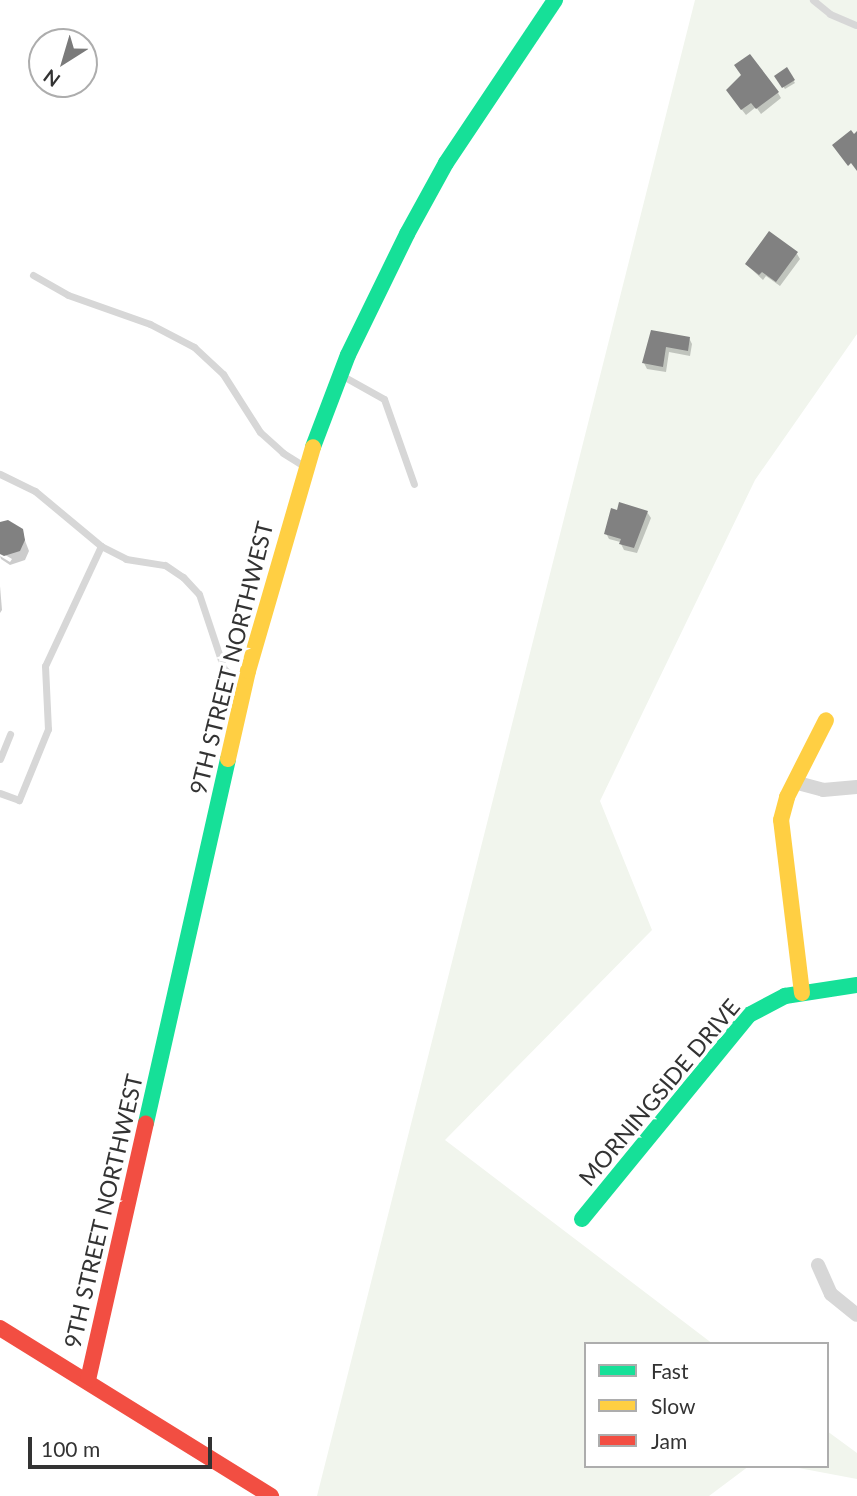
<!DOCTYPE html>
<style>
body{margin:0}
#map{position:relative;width:857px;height:1496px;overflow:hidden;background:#fff;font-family:Lato,sans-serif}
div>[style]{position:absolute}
.green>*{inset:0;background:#f1f5ed}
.shadow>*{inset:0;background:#0003}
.building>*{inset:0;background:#818181}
.lane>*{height:7px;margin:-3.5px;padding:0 3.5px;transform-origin:3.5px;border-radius:3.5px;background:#d7d7d7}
.street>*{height:14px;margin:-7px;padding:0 7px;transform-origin:7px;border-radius:7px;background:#d7d7d7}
.fast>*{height:16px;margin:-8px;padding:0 8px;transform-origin:8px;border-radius:8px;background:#16e098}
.slow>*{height:16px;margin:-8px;padding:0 8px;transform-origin:8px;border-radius:8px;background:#ffcf43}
.jam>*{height:16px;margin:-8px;padding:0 8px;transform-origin:8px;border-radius:8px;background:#f24e42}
span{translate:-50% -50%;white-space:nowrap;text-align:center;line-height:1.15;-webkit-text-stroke:7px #fff;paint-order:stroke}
.street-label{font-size:23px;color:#333}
.legend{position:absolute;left:584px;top:1342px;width:245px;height:126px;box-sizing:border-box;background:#fff;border:2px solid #adadad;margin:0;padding:9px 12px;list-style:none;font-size:21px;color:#333}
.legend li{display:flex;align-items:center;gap:14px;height:35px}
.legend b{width:35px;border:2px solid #adadad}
.north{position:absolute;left:28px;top:28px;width:70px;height:70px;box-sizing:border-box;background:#fff;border:2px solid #adadad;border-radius:50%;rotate:217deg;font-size:19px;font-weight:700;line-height:28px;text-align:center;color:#333}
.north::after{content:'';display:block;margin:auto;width:24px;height:32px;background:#7a7a7a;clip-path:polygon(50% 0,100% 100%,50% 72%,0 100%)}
.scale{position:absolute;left:28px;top:1437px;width:184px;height:32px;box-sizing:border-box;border:4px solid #333;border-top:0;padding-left:9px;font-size:21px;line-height:24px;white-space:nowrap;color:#333;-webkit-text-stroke:5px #fff;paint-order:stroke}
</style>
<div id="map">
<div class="green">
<div style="clip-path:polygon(695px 0,857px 0,857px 334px,755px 480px,600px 801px,652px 930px,445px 1140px,713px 1344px,586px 1344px,586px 1466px,749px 1466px,709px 1496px,317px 1496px)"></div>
<div style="clip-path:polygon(827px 1431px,857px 1453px,857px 1479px,788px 1466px,827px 1466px)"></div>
</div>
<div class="shadow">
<div style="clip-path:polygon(787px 70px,795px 83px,785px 89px,776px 77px)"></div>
<div style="clip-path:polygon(778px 93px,781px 98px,761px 114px,756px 107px,746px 115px,731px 96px)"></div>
<div style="clip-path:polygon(797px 254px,800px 259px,780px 286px,766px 276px,763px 280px,747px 265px)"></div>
<div style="clip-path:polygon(652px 332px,689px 338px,692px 344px,690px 356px,669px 352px,666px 372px,647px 369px,644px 363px)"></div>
<div style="clip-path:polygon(647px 512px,651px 518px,637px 553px,624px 550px,620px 542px,609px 539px,606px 533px)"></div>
<div style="clip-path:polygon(0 525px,21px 530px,29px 551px,25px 560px,10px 565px,1px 559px,0 556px,10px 562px,12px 559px,0 552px)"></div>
<div style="clip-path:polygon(0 586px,2px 610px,0 613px)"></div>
</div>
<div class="building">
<div style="clip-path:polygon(750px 54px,779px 92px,756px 109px,751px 103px,741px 110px,726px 90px,741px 75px,734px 65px)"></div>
<div style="clip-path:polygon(787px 67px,795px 80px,782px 88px,774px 76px)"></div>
<div style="clip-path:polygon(851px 130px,854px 134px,857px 131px,857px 171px,851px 163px,848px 166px,832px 145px)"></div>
<div style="clip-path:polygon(769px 231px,798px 252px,776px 282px,762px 272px,759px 275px,745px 264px)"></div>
<div style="clip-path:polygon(651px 330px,690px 337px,688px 351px,666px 347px,663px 367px,642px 363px)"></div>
<div style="clip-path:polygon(619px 502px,648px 511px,634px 548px,619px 544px,621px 539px,604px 534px,611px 508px,617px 510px)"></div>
<div style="clip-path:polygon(8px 520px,23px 529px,25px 540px,20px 551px,4px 556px,0 554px,0 522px)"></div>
</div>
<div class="lane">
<div style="left:813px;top:0;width:22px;rotate:39deg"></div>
<div style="left:830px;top:14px;width:28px;rotate:23deg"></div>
<div style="left:33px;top:275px;width:40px;rotate:29.7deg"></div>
<div style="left:68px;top:295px;width:87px;rotate:19.5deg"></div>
<div style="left:150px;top:324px;width:50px;rotate:27.6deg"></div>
<div style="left:194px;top:347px;width:40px;rotate:43deg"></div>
<div style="left:223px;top:374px;width:69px;rotate:57.5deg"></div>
<div style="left:260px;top:432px;width:31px;rotate:42deg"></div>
<div style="left:283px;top:453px;width:26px;rotate:32deg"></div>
<div style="left:341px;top:375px;width:49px;rotate:29.2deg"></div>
<div style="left:384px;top:399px;width:90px;rotate:70.6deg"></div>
<div style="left:0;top:474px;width:39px;rotate:26deg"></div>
<div style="left:35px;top:491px;width:86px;rotate:39.8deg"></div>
<div style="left:101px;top:546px;width:132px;rotate:115deg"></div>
<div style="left:45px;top:666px;width:63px;rotate:87.3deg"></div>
<div style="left:48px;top:729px;width:77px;rotate:112.2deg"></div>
<div style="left:19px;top:800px;width:20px;rotate:-160deg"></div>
<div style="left:101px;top:546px;width:28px;rotate:27deg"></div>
<div style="left:126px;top:559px;width:39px;rotate:9deg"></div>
<div style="left:165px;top:565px;width:22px;rotate:34deg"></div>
<div style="left:183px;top:577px;width:23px;rotate:47deg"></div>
<div style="left:199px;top:594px;width:79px;rotate:71.6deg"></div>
<div style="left:224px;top:669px;width:23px;rotate:40deg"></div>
<div style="left:0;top:759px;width:27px;rotate:-68deg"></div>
</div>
<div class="street">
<div style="left:794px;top:782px;width:30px;rotate:15deg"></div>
<div style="left:823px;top:790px;width:34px;rotate:-5deg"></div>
<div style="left:818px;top:1265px;width:32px;rotate:66deg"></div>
<div style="left:831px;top:1294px;width:33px;rotate:39deg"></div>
</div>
<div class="fast">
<div style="left:313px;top:447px;width:98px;rotate:-69.2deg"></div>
<div style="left:348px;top:355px;width:135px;rotate:-64deg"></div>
<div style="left:407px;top:234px;width:81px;rotate:-61.2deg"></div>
<div style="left:446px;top:163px;width:196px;rotate:-56.2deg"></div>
<div style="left:146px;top:1123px;width:373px;rotate:-77.3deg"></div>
<div style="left:582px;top:1219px;width:264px;rotate:-50.7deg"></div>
<div style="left:749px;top:1015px;width:41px;rotate:-27.8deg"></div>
<div style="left:785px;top:996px;width:73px;rotate:-8.7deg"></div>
</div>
<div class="slow">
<div style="left:228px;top:759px;width:90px;rotate:-77.2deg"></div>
<div style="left:248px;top:671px;width:233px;rotate:-73.8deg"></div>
<div style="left:802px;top:993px;width:174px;rotate:-96.9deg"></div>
<div style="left:781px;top:820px;width:24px;rotate:-75deg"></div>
<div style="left:787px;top:797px;width:86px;rotate:-63.1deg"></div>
</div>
<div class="jam">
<div style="left:0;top:1328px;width:319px;rotate:31.8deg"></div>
<div style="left:88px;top:1380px;width:263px;rotate:-77.3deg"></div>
</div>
<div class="street-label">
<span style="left:231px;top:658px;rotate:-76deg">9TH STREET NORTHWEST</span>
<span style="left:659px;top:1092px;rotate:-50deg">MORNINGSIDE DRIVE</span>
<span style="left:103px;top:1211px;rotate:-77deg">9TH STREET NORTHWEST</span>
</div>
<ul class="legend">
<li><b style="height:9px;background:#16e098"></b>Fast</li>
<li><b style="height:9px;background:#ffcf43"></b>Slow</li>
<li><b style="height:9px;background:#f24e42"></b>Jam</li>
</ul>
<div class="north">N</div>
<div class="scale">100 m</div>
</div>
